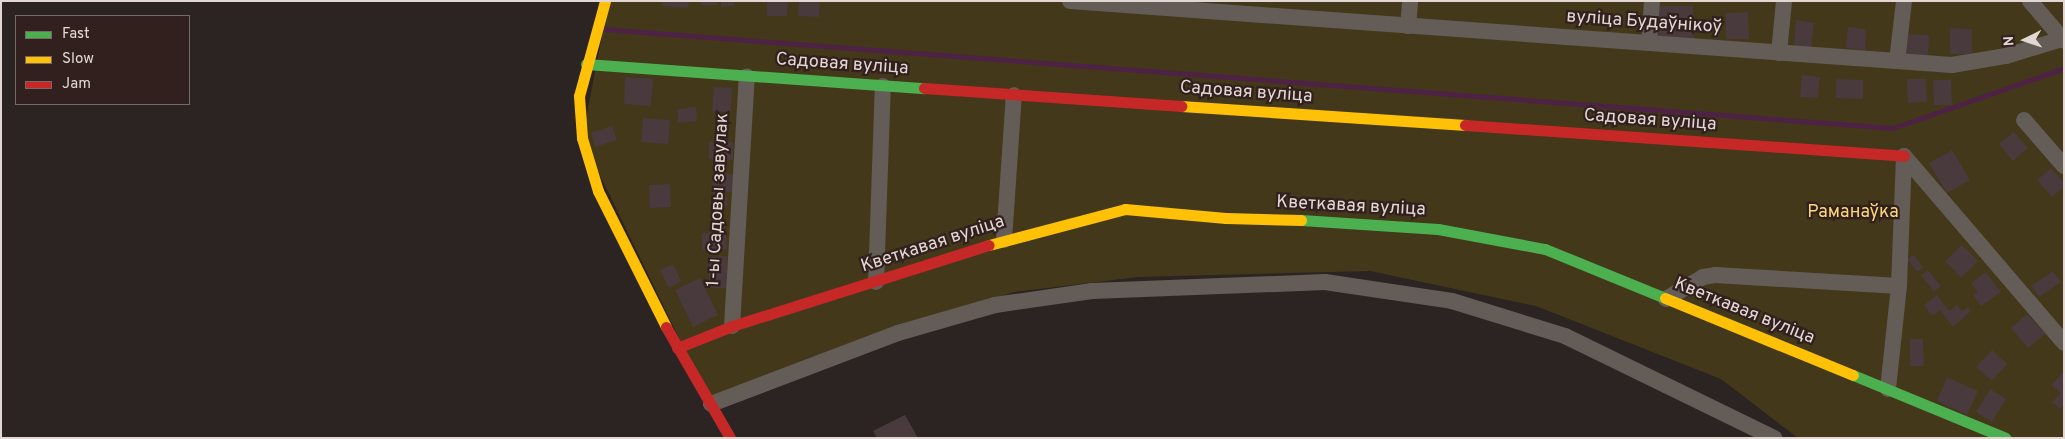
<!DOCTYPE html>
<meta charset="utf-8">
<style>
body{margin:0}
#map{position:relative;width:2065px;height:439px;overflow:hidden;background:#2c2422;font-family:Overpass,sans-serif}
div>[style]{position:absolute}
.green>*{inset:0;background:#433819}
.stream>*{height:5px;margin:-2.5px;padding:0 2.5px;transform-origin:2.5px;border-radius:2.5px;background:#4e2245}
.building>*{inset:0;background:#493a3d}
.street>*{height:16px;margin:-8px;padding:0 8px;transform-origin:8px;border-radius:8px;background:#645c57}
.fast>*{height:11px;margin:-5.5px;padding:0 5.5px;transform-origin:5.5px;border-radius:5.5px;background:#4caf50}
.slow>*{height:11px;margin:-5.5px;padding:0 5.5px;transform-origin:5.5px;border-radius:5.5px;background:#ffc107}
.jam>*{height:11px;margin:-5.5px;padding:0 5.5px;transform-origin:5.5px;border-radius:5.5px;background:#c62828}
span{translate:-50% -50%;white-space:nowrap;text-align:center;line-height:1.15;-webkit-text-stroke:4.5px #31201d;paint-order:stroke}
.street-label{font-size:18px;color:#e3d7d4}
.park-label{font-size:18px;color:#fad87a}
.frame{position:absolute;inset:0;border:2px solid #e3d7d4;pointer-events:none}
.legend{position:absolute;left:15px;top:15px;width:175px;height:90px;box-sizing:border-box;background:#31201d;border:1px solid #786966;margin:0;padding:6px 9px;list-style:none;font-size:15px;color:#e3d7d4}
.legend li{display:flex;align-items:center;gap:10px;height:25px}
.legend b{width:25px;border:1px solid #786966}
.north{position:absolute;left:2000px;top:15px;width:50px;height:50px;-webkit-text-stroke:4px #31201d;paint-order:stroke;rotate:266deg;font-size:14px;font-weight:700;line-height:20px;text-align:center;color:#e3d7d4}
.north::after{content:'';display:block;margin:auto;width:18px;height:22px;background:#e3d7d4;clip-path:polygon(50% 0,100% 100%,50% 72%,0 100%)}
</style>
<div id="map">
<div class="green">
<div style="clip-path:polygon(609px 1px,2064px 1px,2064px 438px,1798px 438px,1721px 379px,1536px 306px,1370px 271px,1138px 277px,1014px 292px,810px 358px,711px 404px,582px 138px)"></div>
</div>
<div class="stream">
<div style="left:603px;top:29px;width:1294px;rotate:4.39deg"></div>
<div style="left:1893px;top:128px;width:181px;rotate:-19.3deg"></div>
</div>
<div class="building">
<div style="clip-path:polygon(663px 1px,689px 1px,688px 8px,662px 6px)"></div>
<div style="clip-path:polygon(701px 1px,718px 1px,718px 5px,701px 5px)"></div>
<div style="clip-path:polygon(721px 1px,734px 1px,734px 6px,721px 7px)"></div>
<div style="clip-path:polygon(767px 1px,788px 1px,787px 16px,767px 16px)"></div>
<div style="clip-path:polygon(799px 1px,820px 1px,819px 17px,798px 16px)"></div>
<div style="clip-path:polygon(1659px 6px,1693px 6px,1694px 39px,1659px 39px)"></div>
<div style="clip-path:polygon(1748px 12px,1749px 39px,1726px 39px,1726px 13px)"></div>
<div style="clip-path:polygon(1796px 20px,1814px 23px,1811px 48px,1794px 46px)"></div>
<div style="clip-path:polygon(1848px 27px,1866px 29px,1865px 50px,1846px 48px)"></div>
<div style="clip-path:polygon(1950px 28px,1972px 29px,1972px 54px,1950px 54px)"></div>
<div style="clip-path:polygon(1906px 34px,1929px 35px,1928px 58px,1905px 57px)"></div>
<div style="clip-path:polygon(1802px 75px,1820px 77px,1818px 98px,1800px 97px)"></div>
<div style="clip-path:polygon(625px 77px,653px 79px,651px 106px,624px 104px)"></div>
<div style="clip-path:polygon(1836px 79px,1863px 80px,1863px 99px,1836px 98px)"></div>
<div style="clip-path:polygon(1907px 79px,1926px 79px,1927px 102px,1908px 103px)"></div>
<div style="clip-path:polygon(1933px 80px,1951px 80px,1952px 105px,1934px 105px)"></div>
<div style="clip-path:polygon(714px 87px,732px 88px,731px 112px,712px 111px)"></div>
<div style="clip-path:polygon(696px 107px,697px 121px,678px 123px,677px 109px)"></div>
<div style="clip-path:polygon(643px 118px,670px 120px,668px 144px,641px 142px)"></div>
<div style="clip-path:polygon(612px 126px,617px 140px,595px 147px,591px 133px)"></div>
<div style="clip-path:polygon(2014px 132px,2028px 148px,2013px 161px,1999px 144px)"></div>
<div style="clip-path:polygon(709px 142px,733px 142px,733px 160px,709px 159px)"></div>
<div style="clip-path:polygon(1952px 150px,1970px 180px,1947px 193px,1929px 163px)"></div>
<div style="clip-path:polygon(2051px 168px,2064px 183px,2064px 187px,2052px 197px,2037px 180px)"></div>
<div style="clip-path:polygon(712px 174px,733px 174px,733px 192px,713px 193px)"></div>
<div style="clip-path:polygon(670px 184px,671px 207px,650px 208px,649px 185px)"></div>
<div style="clip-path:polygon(712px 197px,727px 197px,727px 207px,712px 207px)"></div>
<div style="clip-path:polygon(726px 232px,727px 249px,702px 250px,702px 233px)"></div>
<div style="clip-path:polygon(1962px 245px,1978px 261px,1961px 278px,1945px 261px)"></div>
<div style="clip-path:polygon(1914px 255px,1923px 268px,1917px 272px,1907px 259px)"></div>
<div style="clip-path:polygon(727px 256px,727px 288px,709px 288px,709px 257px)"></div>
<div style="clip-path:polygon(673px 264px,681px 281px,669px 288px,660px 270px)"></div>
<div style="clip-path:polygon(1928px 270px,1941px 286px,1934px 292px,1921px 275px)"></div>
<div style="clip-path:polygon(2053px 271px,2061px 282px,2039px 297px,2031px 286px)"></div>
<div style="clip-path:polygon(1986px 272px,2001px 292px,1981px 306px,1973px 295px,1978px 292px,1971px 283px)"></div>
<div style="clip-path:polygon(700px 278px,718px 315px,693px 327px,675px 290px)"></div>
<div style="clip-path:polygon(1937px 295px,1949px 311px,1957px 305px,1962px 311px,1968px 307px,1971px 311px,1953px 327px,1940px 310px,1932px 316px,1924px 305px)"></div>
<div style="clip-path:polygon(2027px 314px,2045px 334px,2028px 348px,2011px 328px)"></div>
<div style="clip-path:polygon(1910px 339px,1923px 339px,1924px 366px,1910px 366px)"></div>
<div style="clip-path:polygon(1992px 350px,2007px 364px,1992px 381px,1976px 367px)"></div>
<div style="clip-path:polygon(2064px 371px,2064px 405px,2060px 409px,2052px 402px,2061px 393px,2051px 385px)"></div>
<div style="clip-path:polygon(1947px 377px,1978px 391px,1967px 415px,1937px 401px)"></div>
<div style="clip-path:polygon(1990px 389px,2006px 399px,1992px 422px,1976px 412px)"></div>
<div style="clip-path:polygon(905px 415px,918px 438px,877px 438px,873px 431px)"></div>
</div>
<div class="street">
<div style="left:1070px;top:1px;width:884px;rotate:4.15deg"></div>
<div style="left:1952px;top:65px;width:55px;rotate:-9.5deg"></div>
<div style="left:2006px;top:56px;width:59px;rotate:-16.9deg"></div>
<div style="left:2030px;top:1px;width:52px;rotate:49.6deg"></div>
<div style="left:1408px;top:26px;width:25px;rotate:-85deg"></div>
<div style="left:1649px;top:43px;width:42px;rotate:-85.9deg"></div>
<div style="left:1779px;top:53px;width:52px;rotate:-84.5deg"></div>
<div style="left:1897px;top:61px;width:60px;rotate:-83.3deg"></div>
<div style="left:2024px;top:120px;width:61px;rotate:49deg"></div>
<div style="left:1904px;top:156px;width:246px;rotate:49.4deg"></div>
<div style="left:1004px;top:240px;width:145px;rotate:-86.1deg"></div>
<div style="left:876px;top:282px;width:196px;rotate:-88deg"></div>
<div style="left:1666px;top:299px;width:43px;rotate:-30.7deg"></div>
<div style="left:1703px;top:277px;width:12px;rotate:-9deg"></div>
<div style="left:1715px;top:275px;width:184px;rotate:3.4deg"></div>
<div style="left:732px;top:326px;width:250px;rotate:-86.6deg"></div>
<div style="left:1888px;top:389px;width:104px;rotate:-83.9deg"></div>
<div style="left:1899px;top:286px;width:130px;rotate:-87.8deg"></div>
<div style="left:711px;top:404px;width:200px;rotate:-20.8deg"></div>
<div style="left:898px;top:333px;width:101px;rotate:-16.1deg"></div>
<div style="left:995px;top:305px;width:98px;rotate:-8.2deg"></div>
<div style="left:1092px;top:291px;width:233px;rotate:-2.2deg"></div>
<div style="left:1325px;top:282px;width:128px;rotate:8.5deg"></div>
<div style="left:1452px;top:301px;width:118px;rotate:17.2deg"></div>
<div style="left:1565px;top:336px;width:233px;rotate:26deg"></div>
</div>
<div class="fast">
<div style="left:586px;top:64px;width:339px;rotate:4.1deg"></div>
<div style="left:1301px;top:220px;width:137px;rotate:3.8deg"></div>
<div style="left:1438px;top:229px;width:109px;rotate:10.6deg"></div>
<div style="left:1545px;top:249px;width:130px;rotate:22.2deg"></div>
<div style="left:1853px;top:375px;width:165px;rotate:22.4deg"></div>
</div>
<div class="slow">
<div style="left:605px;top:1px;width:98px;rotate:105.3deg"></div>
<div style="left:579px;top:96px;width:42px;rotate:85.9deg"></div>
<div style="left:582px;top:138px;width:55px;rotate:73.2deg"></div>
<div style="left:598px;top:191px;width:152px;rotate:63.4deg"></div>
<div style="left:1181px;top:106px;width:285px;rotate:3.8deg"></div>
<div style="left:989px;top:245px;width:141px;rotate:-14.8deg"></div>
<div style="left:1125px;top:209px;width:101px;rotate:5.1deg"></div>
<div style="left:1226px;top:218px;width:75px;rotate:1.5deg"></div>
<div style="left:1665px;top:298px;width:203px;rotate:22.3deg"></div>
</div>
<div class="jam">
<div style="left:924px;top:88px;width:258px;rotate:4deg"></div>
<div style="left:1465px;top:125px;width:440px;rotate:4deg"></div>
<div style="left:666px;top:327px;width:128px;rotate:60deg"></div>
<div style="left:677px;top:348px;width:59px;rotate:-21.8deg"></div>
<div style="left:732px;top:326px;width:269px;rotate:-17.5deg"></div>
</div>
<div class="street-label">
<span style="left:1644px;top:23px;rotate:4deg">вуліца Будаўнікоў</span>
<span style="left:842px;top:65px;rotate:4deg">Садовая вуліца</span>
<span style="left:1246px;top:93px;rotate:4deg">Садовая вуліца</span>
<span style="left:1650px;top:121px;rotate:4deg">Садовая вуліца</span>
<span style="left:719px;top:200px;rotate:-87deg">1-ы Садовы завулак</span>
<span style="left:1351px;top:207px;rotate:3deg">Кветкавая вуліца</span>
<span style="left:933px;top:245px;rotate:-18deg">Кветкавая вуліца</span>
<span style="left:1744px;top:312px;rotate:22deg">Кветкавая вуліца</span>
</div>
<div class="park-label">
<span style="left:1853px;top:213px">Раманаўка</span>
</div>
<div class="frame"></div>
<ul class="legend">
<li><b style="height:6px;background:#4caf50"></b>Fast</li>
<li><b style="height:6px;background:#ffc107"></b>Slow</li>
<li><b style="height:6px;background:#c62828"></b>Jam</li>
</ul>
<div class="north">N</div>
</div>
